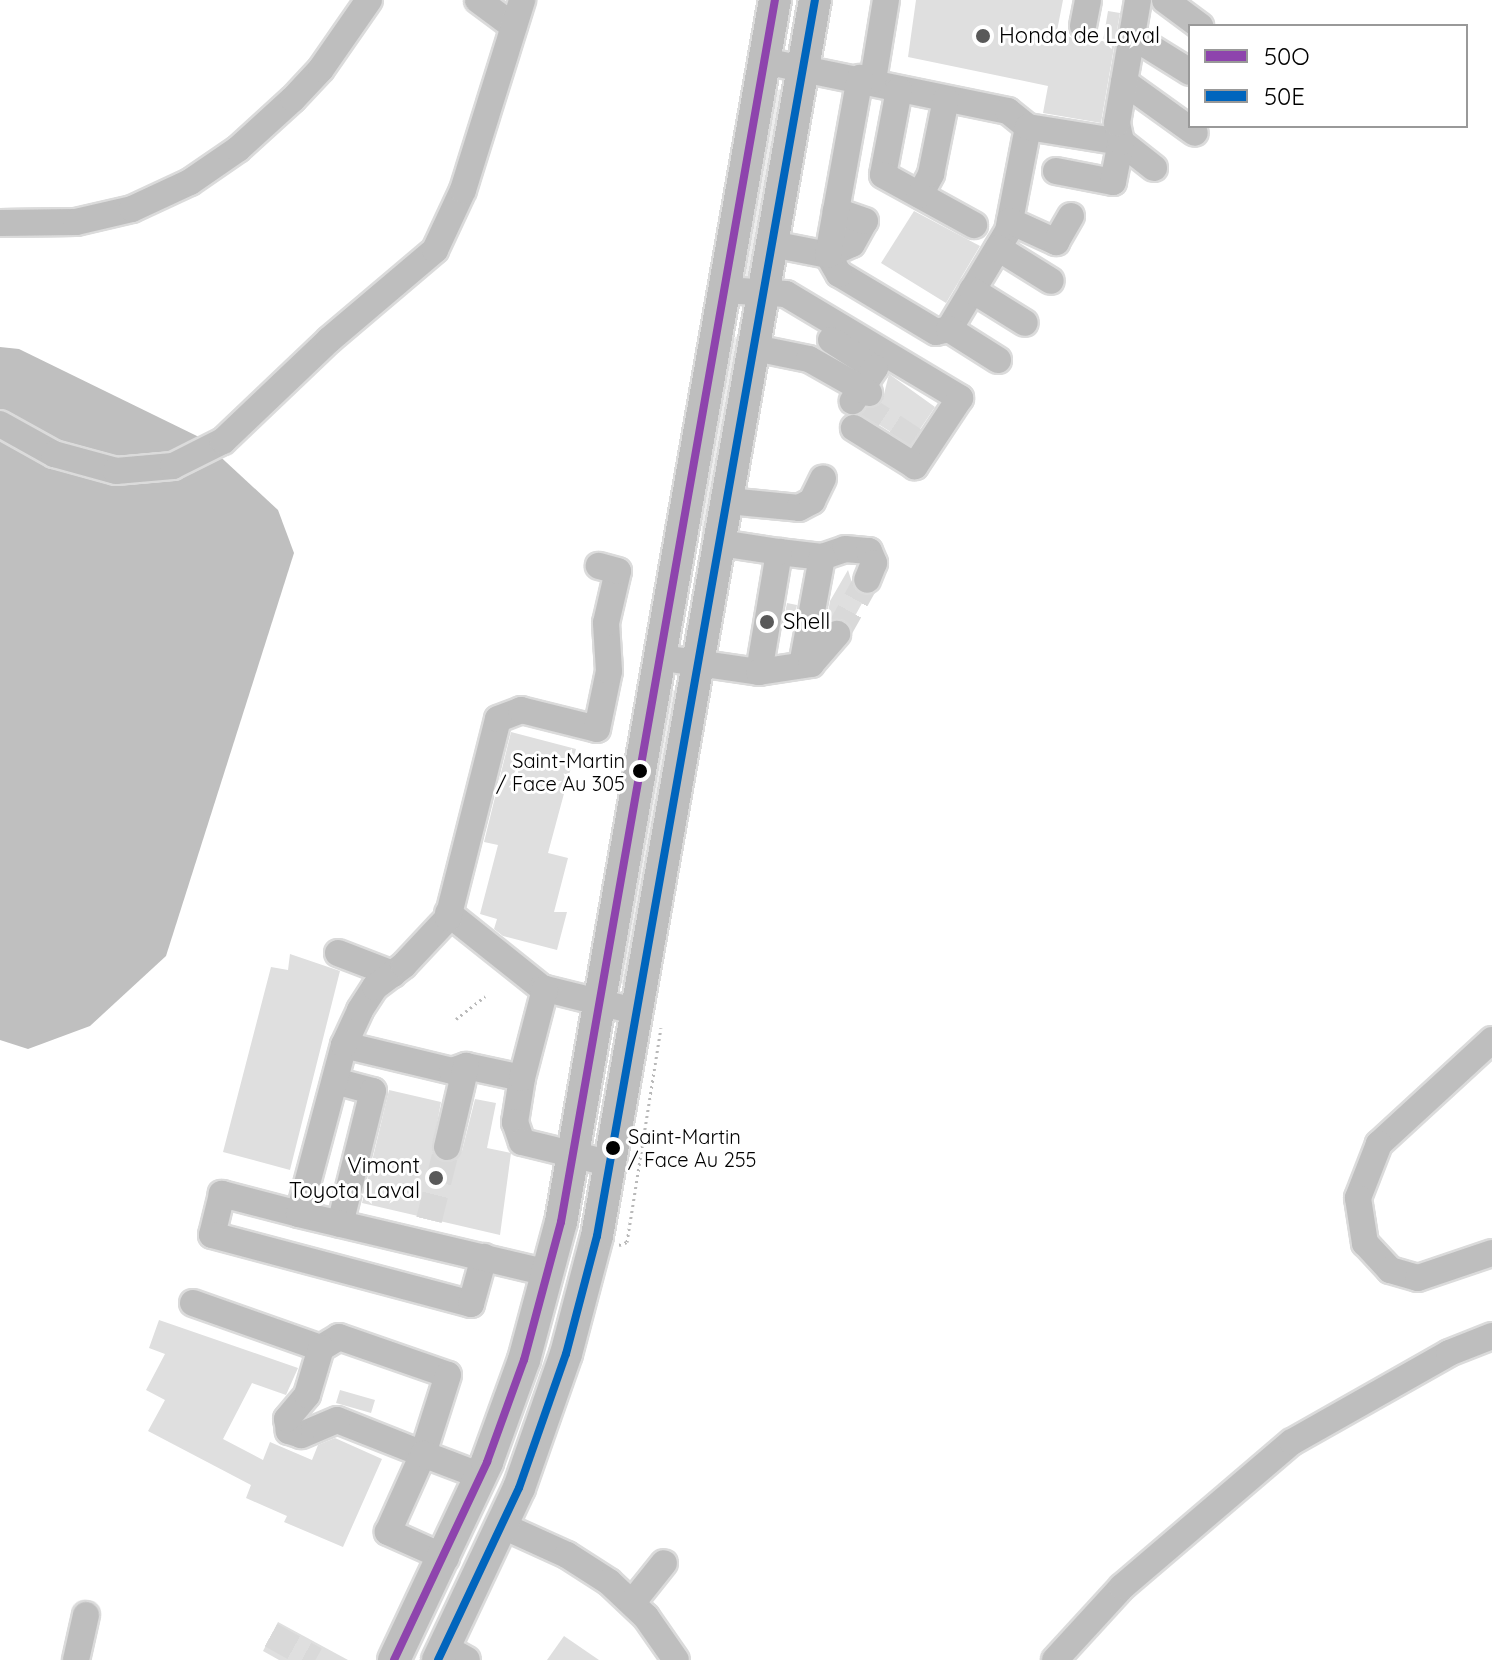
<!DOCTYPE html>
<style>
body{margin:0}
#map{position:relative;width:1492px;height:1660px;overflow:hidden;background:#fff;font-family:Quicksand,sans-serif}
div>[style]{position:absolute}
.green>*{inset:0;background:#ececec}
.water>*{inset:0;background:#bfbfbf}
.building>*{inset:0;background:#dfdfdf}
.minor-tunnel>*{height:26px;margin-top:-13px;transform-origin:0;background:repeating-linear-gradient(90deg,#d9d9d9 0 26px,transparent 0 39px)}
.path>*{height:3px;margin-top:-1.5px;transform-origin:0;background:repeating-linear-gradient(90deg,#b9b9b9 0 2px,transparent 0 6px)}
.roads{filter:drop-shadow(2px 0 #dbdbdb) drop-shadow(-2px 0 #dbdbdb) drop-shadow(0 2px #dbdbdb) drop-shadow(0 -2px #dbdbdb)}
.minor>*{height:26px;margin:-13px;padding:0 13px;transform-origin:13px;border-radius:13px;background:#bebebe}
.major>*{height:32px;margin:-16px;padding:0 16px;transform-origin:16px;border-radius:16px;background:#bebebe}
.bus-1>*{height:8px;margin:-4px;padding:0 4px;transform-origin:4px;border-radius:4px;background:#8e44ad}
.bus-2>*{height:8px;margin:-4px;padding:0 4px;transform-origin:4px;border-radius:4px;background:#0065bd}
.dots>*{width:22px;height:22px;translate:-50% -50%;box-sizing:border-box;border:4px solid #fff;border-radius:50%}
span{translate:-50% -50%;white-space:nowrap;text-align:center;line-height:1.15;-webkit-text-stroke:6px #fff;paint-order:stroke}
.bus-label{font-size:20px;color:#000}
.right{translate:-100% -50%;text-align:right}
.left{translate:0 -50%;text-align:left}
.poi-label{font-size:22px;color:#000}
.legend{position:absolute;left:1188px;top:24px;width:280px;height:104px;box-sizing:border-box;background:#fff;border:2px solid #999;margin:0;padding:10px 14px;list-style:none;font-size:24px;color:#000}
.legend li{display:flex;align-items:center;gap:16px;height:40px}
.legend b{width:40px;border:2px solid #999}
</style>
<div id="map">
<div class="green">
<div style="clip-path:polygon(782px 88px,785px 89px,754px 282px,743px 278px,743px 273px,775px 92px)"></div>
<div style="clip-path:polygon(740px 335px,699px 585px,703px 501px,731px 339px)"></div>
<div style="clip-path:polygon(678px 688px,628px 990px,621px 984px,670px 692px)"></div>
</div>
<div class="water">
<div style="clip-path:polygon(0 347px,19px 349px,199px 437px,278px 510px,294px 553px,166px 956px,90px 1026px,28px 1049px,0 1040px)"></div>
</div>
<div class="building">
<div style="clip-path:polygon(916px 0,1063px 0,1057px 31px,1081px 42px,1103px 41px,1108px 11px,1120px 13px,1101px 123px,1043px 113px,1048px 86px,908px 57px)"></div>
<div style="clip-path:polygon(914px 211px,980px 246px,946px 303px,881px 263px)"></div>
<div style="clip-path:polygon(889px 374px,935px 407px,910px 444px,862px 414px,882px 402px)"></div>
<div style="clip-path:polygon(848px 570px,854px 589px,866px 596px,850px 625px,839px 618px,826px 623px,830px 601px)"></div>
<div style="clip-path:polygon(787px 603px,797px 605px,792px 630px,782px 628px)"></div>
<div style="clip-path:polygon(511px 732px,576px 749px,548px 853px,568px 858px,554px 912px,567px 912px,557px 950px,503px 936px,494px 929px,497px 919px,480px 914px,498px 845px,484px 842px)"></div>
<div style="clip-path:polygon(290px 954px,340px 971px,290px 1170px,223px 1152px,271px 967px,288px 970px)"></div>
<div style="clip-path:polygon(389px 1090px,441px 1102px,432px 1151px,444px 1163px,462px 1151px,475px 1099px,496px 1103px,487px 1148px,511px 1153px,500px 1235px,362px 1203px)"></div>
<div style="clip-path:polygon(159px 1320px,298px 1368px,286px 1395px,252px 1383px,223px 1439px,263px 1460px,270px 1442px,312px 1460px,318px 1445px,335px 1438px,382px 1459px,343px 1547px,284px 1522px,287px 1516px,246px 1498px,251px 1485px,148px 1431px,165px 1400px,146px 1390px,165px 1354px,149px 1348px)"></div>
<div style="clip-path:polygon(340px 1390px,375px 1400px,371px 1413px,336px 1403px)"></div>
<div style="clip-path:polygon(278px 1622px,348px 1660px,279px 1660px,263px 1651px)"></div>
<div style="clip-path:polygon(564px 1636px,599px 1660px,547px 1660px)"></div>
</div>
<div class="minor-tunnel">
<div style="left:861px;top:405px;width:67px;rotate:33.5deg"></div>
<div style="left:837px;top:634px;width:62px;rotate:-60.9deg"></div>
<div style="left:429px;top:1220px;width:75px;rotate:-76.1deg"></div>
<div style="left:271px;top:1635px;width:51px;rotate:29.1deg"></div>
</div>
<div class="path">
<div style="left:456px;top:1019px;width:37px;rotate:-38deg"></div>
<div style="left:619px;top:1245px;width:9px;rotate:-21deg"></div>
<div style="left:627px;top:1242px;width:217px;rotate:-81deg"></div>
</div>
<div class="roads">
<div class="minor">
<div style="left:478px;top:0;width:44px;rotate:36.6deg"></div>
<div style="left:1165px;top:0;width:44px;rotate:36.6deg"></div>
<div style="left:1083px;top:26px;width:26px;rotate:-79deg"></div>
<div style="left:1132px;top:36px;width:68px;rotate:31.8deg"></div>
<div style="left:764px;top:61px;width:249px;rotate:11.6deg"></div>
<div style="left:1008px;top:111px;width:26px;rotate:39deg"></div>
<div style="left:1028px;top:127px;width:106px;rotate:100.9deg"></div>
<div style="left:1008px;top:231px;width:114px;rotate:121deg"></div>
<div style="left:949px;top:329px;width:13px;rotate:167deg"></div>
<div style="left:936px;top:332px;width:113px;rotate:-149.1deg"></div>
<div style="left:839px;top:274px;width:22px;rotate:-120deg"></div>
<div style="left:828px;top:255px;width:26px;rotate:-25deg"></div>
<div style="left:852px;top:244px;width:26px;rotate:-61deg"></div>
<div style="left:865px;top:221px;width:31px;rotate:-161deg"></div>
<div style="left:873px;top:80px;width:81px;rotate:-80.8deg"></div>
<div style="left:1124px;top:82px;width:87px;rotate:35.7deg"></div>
<div style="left:899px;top:90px;width:86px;rotate:100.7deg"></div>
<div style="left:883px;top:175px;width:104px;rotate:28.8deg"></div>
<div style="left:1028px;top:127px;width:94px;rotate:9.2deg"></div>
<div style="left:1121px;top:142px;width:42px;rotate:38.2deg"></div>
<div style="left:1056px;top:171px;width:58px;rotate:10.9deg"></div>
<div style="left:1113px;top:182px;width:41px;rotate:-78.7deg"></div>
<div style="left:1121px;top:142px;width:19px;rotate:-102deg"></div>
<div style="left:1117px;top:123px;width:125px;rotate:-80.3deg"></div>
<div style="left:920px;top:195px;width:24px;rotate:-62deg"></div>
<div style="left:931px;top:174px;width:76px;rotate:-78.7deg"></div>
<div style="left:1010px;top:221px;width:51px;rotate:24.5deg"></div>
<div style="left:1056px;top:242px;width:30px;rotate:-60deg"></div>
<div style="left:0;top:223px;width:76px;rotate:-0.8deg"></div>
<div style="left:76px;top:222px;width:57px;rotate:-13.1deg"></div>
<div style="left:132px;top:209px;width:64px;rotate:-25deg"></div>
<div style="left:190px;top:182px;width:58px;rotate:-34.5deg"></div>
<div style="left:238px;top:149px;width:74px;rotate:-42.3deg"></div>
<div style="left:293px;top:99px;width:41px;rotate:-47deg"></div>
<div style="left:321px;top:69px;width:84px;rotate:-55.2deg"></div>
<div style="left:772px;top:244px;width:57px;rotate:11.1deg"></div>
<div style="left:828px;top:255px;width:180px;rotate:-79.8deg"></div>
<div style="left:998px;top:248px;width:62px;rotate:31.9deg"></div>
<div style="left:725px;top:290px;width:61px;rotate:3.8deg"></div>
<div style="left:786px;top:294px;width:203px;rotate:30.9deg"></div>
<div style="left:960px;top:398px;width:82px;rotate:123.5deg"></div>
<div style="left:915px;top:466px;width:72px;rotate:-148.1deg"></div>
<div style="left:972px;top:290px;width:62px;rotate:31.9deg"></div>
<div style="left:949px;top:329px;width:58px;rotate:32.3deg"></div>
<div style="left:831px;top:340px;width:52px;rotate:32.5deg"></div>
<div style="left:875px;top:368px;width:40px;rotate:124deg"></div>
<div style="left:755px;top:348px;width:55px;rotate:11.5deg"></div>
<div style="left:809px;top:359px;width:69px;rotate:29.5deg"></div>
<div style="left:0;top:424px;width:62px;rotate:29.1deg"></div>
<div style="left:54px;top:454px;width:64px;rotate:15.3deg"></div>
<div style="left:116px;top:471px;width:57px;rotate:-5deg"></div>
<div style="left:173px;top:466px;width:56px;rotate:-26.6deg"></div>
<div style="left:223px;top:441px;width:146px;rotate:-43.6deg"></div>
<div style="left:329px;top:340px;width:139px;rotate:-40.3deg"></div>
<div style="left:435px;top:250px;width:66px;rotate:-65deg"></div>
<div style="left:463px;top:190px;width:199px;rotate:-72.7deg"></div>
<div style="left:728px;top:501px;width:71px;rotate:5.6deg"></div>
<div style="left:799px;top:508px;width:15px;rotate:-28deg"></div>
<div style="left:812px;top:501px;width:25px;rotate:-64deg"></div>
<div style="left:779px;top:552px;width:43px;rotate:6.6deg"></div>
<div style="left:822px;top:557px;width:24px;rotate:-19deg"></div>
<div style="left:845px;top:549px;width:24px;rotate:5deg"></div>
<div style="left:869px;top:551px;width:13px;rotate:67deg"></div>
<div style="left:874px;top:563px;width:18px;rotate:112deg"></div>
<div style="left:663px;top:658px;width:97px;rotate:8.3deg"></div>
<div style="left:759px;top:672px;width:122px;rotate:-80.5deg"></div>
<div style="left:779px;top:552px;width:60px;rotate:-171.3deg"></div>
<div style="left:802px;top:665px;width:110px;rotate:-79.5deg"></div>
<div style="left:759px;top:672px;width:53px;rotate:-8.7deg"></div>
<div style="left:811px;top:664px;width:40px;rotate:-49deg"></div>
<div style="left:448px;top:913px;width:120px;rotate:38.6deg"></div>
<div style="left:542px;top:988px;width:100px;rotate:13.9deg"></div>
<div style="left:338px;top:953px;width:59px;rotate:20.9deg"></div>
<div style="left:1492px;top:1040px;width:154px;rotate:137.4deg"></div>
<div style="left:1379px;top:1144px;width:58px;rotate:111.3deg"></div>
<div style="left:1358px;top:1198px;width:46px;rotate:81.2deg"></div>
<div style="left:1365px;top:1243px;width:37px;rotate:47deg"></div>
<div style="left:1390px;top:1270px;width:29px;rotate:16deg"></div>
<div style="left:1418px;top:1278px;width:78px;rotate:-18.7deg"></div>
<div style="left:344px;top:1045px;width:111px;rotate:13.5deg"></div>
<div style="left:452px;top:1071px;width:15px;rotate:-20deg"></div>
<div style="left:466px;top:1066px;width:57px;rotate:12.1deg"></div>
<div style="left:522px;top:1078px;width:45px;rotate:99deg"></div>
<div style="left:515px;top:1122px;width:21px;rotate:71deg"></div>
<div style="left:522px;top:1142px;width:93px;rotate:13.7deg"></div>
<div style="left:522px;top:1078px;width:92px;rotate:-75.5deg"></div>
<div style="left:335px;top:1081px;width:39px;rotate:15deg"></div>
<div style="left:373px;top:1091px;width:137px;rotate:103.9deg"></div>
<div style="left:447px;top:1147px;width:83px;rotate:-76.8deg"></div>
<div style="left:299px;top:1214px;width:80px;rotate:-165.4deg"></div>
<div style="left:222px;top:1194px;width:42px;rotate:103.7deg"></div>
<div style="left:212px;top:1235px;width:268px;rotate:14.9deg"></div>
<div style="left:471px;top:1304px;width:49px;rotate:-74.5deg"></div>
<div style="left:548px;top:1273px;width:256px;rotate:-166.7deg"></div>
<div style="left:299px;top:1214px;width:175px;rotate:-75.1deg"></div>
<div style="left:344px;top:1045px;width:38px;rotate:-65deg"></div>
<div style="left:360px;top:1010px;width:27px;rotate:-57deg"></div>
<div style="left:375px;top:987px;width:36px;rotate:-37deg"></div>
<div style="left:404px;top:965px;width:64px;rotate:-46.9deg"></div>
<div style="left:448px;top:918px;width:205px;rotate:-75.9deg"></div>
<div style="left:498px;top:719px;width:25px;rotate:-21deg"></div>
<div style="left:521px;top:710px;width:78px;rotate:14deg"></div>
<div style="left:597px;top:729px;width:59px;rotate:-78.3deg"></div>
<div style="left:609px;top:671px;width:48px;rotate:-93.6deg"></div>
<div style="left:606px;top:623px;width:53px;rotate:-77deg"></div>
<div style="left:618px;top:571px;width:20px;rotate:-165deg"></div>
<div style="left:193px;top:1303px;width:136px;rotate:19.4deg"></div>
<div style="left:321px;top:1348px;width:21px;rotate:-31deg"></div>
<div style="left:339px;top:1337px;width:115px;rotate:19.2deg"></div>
<div style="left:448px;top:1375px;width:83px;rotate:107.6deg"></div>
<div style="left:423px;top:1454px;width:92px;rotate:-158.4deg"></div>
<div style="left:337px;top:1420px;width:39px;rotate:157deg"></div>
<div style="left:301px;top:1435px;width:13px;rotate:-162deg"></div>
<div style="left:289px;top:1431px;width:12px;rotate:-99deg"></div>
<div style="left:287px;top:1419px;width:31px;rotate:-50deg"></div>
<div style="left:307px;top:1395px;width:49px;rotate:-73.4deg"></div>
<div style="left:503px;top:1526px;width:70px;rotate:24.4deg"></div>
<div style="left:567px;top:1555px;width:50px;rotate:32.7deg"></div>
<div style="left:609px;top:1582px;width:51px;rotate:43.4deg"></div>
<div style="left:646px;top:1617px;width:52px;rotate:55.1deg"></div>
<div style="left:446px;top:1558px;width:64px;rotate:-155.9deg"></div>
<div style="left:388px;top:1532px;width:85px;rotate:-65.8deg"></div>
<div style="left:423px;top:1454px;width:62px;rotate:20.8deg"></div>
<div style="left:632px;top:1603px;width:51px;rotate:-51.3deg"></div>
<div style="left:444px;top:1647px;width:26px;rotate:29deg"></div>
<div style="left:76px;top:1660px;width:46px;rotate:-77.5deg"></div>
<div style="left:1055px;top:1660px;width:99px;rotate:-47.5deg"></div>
<div style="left:1122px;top:1587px;width:223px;rotate:-40.5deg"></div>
<div style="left:1292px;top:1442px;width:180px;rotate:-29.5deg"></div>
<div style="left:1449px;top:1353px;width:46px;rotate:-21.6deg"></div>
</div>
<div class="major">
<div style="left:394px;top:1660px;width:219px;rotate:-64.8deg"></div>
<div style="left:487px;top:1462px;width:109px;rotate:-70.1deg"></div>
<div style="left:524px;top:1360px;width:143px;rotate:-75deg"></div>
<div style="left:561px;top:1222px;width:1241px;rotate:-80.07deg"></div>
<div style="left:438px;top:1660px;width:190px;rotate:-64.8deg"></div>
<div style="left:519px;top:1488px;width:142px;rotate:-70.7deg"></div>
<div style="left:566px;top:1354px;width:122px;rotate:-75.3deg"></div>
<div style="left:597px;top:1236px;width:1255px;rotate:-80deg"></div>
</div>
</div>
<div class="bus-1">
<div style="left:394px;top:1660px;width:219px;rotate:-64.8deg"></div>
<div style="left:487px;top:1462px;width:109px;rotate:-70.1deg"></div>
<div style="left:524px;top:1360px;width:143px;rotate:-75deg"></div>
<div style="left:561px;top:1222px;width:1241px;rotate:-80.07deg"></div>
</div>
<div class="bus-2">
<div style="left:438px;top:1660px;width:190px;rotate:-64.8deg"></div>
<div style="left:519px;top:1488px;width:142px;rotate:-70.7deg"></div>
<div style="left:566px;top:1354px;width:122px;rotate:-75.3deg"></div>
<div style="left:597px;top:1236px;width:1255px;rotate:-80deg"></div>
</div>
<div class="dots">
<div style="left:983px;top:36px;background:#595959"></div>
<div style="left:767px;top:622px;background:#595959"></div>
<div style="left:640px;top:771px;background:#000"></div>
<div style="left:613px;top:1148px;background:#000"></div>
<div style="left:436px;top:1178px;background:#595959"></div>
</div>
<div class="bus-label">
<span class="right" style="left:625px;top:772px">Saint-Martin<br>/ Face Au 305</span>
<span class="left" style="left:628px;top:1148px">Saint-Martin<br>/ Face Au 255</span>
</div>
<div class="poi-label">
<span class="left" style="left:999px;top:36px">Honda de Laval</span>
<span class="left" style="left:783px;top:622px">Shell</span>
<span class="right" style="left:420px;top:1178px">Vimont<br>Toyota Laval</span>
</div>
<ul class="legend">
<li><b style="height:10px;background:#8e44ad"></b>50O</li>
<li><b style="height:10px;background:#0065bd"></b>50E</li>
</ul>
</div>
